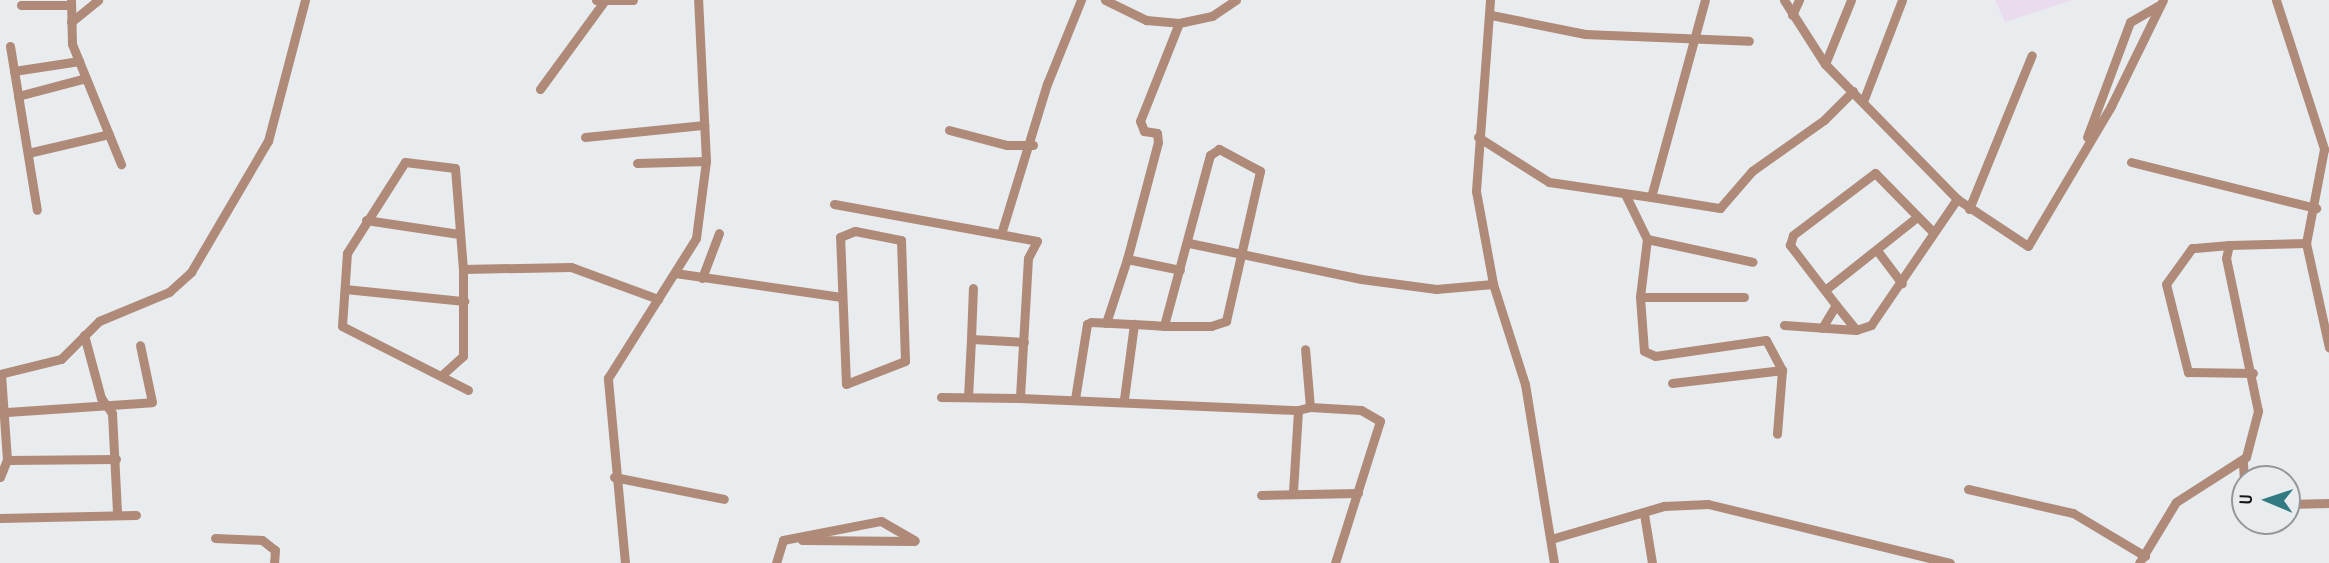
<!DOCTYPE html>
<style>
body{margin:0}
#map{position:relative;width:2329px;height:563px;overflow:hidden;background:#e8ecef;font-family:"Sofia Sans Condensed",sans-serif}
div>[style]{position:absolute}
.education>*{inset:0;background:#e9dcef}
.minor>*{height:9px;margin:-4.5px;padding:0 4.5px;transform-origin:4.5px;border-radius:4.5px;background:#af8a78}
span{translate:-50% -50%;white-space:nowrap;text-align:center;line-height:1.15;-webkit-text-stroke:6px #e8ecef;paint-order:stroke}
.north{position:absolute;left:2231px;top:465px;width:70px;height:70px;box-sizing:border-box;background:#e8ecef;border:2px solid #949699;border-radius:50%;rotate:272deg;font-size:19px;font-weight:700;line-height:28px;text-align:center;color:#151617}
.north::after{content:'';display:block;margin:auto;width:24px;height:32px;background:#327a82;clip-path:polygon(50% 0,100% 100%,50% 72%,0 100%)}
</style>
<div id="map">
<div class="education">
<div style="clip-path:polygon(1995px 0,2073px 0,2005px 22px)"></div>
</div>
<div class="minor">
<div style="left:71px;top:0;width:44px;rotate:88.7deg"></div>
<div style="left:72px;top:44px;width:130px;rotate:67.8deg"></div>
<div style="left:596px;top:0;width:37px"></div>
<div style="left:1105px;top:0;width:46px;rotate:26deg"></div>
<div style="left:1146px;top:20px;width:33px;rotate:5deg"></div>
<div style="left:1179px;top:23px;width:34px;rotate:-12deg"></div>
<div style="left:1212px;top:16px;width:29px;rotate:-34deg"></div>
<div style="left:1490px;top:0;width:192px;rotate:94.2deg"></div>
<div style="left:1476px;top:191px;width:95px;rotate:79.6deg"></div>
<div style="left:1493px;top:284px;width:105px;rotate:72.3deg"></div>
<div style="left:1525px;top:384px;width:181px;rotate:80.8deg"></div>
<div style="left:1784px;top:0;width:76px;rotate:57.4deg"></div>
<div style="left:1825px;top:64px;width:189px;rotate:45.6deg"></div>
<div style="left:1957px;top:199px;width:85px;rotate:33.5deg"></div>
<div style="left:2028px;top:246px;width:163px;rotate:-59.3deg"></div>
<div style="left:2111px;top:106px;width:118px;rotate:-63.9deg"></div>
<div style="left:2276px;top:0;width:157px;rotate:72.1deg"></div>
<div style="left:2324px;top:149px;width:96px;rotate:100.8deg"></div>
<div style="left:2306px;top:243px;width:107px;rotate:77.6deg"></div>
<div style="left:21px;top:5px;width:50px"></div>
<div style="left:1491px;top:15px;width:96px;rotate:11.4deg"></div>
<div style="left:1585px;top:34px;width:164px;rotate:2.4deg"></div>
<div style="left:1792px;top:15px;width:17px;rotate:-65deg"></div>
<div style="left:71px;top:22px;width:35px;rotate:-39deg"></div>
<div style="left:1179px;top:23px;width:105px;rotate:111.7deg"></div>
<div style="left:1140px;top:121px;width:11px;rotate:68deg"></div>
<div style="left:1144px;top:131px;width:13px;rotate:9deg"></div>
<div style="left:1157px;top:133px;width:9px;rotate:84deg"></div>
<div style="left:1158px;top:142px;width:121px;rotate:104.8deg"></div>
<div style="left:1127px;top:259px;width:54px;rotate:11.7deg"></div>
<div style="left:10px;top:46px;width:166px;rotate:80.7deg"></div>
<div style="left:1825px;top:64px;width:69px;rotate:-67.9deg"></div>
<div style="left:14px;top:71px;width:66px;rotate:-8.7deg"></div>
<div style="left:540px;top:89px;width:107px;rotate:-53.8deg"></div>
<div style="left:18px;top:96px;width:70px;rotate:-14.8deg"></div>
<div style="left:1864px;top:99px;width:106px;rotate:-69deg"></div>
<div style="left:949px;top:130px;width:60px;rotate:14.5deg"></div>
<div style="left:1007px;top:145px;width:26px"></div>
<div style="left:585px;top:137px;width:120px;rotate:-5.8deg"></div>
<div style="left:1478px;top:137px;width:84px;rotate:32.4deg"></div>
<div style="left:1549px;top:182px;width:103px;rotate:8.4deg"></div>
<div style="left:1651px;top:197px;width:204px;rotate:-74.7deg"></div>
<div style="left:2087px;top:137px;width:123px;rotate:-69.5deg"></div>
<div style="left:2130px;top:22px;width:34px;rotate:-30deg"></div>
<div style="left:28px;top:153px;width:83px;rotate:-13.2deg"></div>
<div style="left:2131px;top:162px;width:191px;rotate:14deg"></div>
<div style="left:637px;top:163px;width:69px;rotate:-1.7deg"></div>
<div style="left:1625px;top:194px;width:50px;rotate:63.9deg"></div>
<div style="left:1647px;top:239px;width:108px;rotate:12.2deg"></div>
<div style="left:1651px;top:197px;width:70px;rotate:9.1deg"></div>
<div style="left:1720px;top:208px;width:49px;rotate:-49.1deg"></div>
<div style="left:1752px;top:171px;width:88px;rotate:-35.3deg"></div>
<div style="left:1824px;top:120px;width:41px;rotate:-45deg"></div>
<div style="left:834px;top:204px;width:206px;rotate:10.3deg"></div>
<div style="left:1037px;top:241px;width:19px;rotate:118deg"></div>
<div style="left:1028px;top:258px;width:140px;rotate:93.3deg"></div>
<div style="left:1020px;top:398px;width:278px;rotate:2.5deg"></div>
<div style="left:1969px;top:209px;width:166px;rotate:-67.8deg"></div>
<div style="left:366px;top:220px;width:94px;rotate:8.6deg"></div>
<div style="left:855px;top:231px;width:47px;rotate:11.1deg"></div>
<div style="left:901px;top:240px;width:121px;rotate:88.1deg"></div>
<div style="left:905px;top:361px;width:63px;rotate:158.7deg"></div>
<div style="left:846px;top:384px;width:147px;rotate:-92.3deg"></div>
<div style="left:840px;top:237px;width:16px;rotate:-22deg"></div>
<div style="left:1001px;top:234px;width:157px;rotate:-73deg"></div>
<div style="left:1047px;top:84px;width:91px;rotate:-68deg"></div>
<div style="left:1647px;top:239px;width:58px;rotate:96.9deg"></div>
<div style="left:1640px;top:297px;width:54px;rotate:85.8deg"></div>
<div style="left:1644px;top:351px;width:12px;rotate:24deg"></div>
<div style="left:1655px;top:356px;width:112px;rotate:-8.2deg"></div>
<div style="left:1766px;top:340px;width:34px;rotate:62deg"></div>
<div style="left:1782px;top:370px;width:64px;rotate:94.5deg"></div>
<div style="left:1189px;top:243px;width:176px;rotate:11.8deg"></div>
<div style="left:1361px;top:279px;width:76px;rotate:7.6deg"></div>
<div style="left:1436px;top:289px;width:57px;rotate:-5deg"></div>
<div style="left:2229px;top:245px;width:37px;rotate:175deg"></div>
<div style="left:2192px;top:248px;width:44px;rotate:125.8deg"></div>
<div style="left:2166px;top:284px;width:91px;rotate:76deg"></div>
<div style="left:2188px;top:372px;width:65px;rotate:0.9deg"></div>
<div style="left:1879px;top:253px;width:38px;rotate:53deg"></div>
<div style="left:675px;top:273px;width:168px;rotate:8.2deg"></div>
<div style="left:702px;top:278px;width:48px;rotate:-69.3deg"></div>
<div style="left:345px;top:289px;width:120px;rotate:5.8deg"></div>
<div style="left:1825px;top:290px;width:117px;rotate:-38.4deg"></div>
<div style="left:1640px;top:297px;width:104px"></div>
<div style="left:1836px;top:305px;width:32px;rotate:51deg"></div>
<div style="left:1106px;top:323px;width:67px;rotate:-71.8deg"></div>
<div style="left:1784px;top:325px;width:72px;rotate:4deg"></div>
<div style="left:1856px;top:330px;width:16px;rotate:-18deg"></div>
<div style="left:1871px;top:325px;width:153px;rotate:-55.7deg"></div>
<div style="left:1822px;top:328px;width:27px;rotate:-59deg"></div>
<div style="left:1836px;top:305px;width:76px;rotate:-127.5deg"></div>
<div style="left:1790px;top:245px;width:10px;rotate:-73deg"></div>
<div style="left:1793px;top:235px;width:103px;rotate:-37.1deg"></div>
<div style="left:1875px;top:173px;width:81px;rotate:45.5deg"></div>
<div style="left:84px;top:335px;width:65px;rotate:74.9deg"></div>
<div style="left:101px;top:398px;width:19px;rotate:54deg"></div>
<div style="left:112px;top:413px;width:99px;rotate:87.1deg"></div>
<div style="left:971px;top:339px;width:51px;rotate:-87.8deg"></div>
<div style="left:0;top:374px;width:63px;rotate:-13.8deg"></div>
<div style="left:61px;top:359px;width:54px;rotate:-45deg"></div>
<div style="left:99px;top:321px;width:76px;rotate:-22.5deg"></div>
<div style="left:169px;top:292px;width:30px;rotate:-42deg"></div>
<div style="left:191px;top:272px;width:152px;rotate:-59.6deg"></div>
<div style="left:268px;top:141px;width:146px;rotate:-75.3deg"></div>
<div style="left:443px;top:374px;width:27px;rotate:-42deg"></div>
<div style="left:463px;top:356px;width:87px;rotate:-90deg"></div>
<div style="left:1672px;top:383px;width:111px;rotate:-6.7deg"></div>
<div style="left:468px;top:390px;width:141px;rotate:-153.1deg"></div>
<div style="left:342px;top:326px;width:73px;rotate:-86.1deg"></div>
<div style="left:347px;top:253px;width:108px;rotate:-57.5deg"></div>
<div style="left:405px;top:162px;width:50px;rotate:6.8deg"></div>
<div style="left:455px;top:168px;width:101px;rotate:85.5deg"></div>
<div style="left:463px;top:269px;width:108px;rotate:-1.1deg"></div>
<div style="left:571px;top:267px;width:93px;rotate:20.2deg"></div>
<div style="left:941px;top:397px;width:79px;rotate:0.7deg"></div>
<div style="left:968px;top:397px;width:58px;rotate:-87deg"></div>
<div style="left:971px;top:339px;width:53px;rotate:3.2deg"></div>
<div style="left:1075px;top:399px;width:76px;rotate:-80.9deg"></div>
<div style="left:1087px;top:324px;width:4px;rotate:-27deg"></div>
<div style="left:1091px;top:322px;width:61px;rotate:2.8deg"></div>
<div style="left:1152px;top:325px;width:12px;rotate:5deg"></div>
<div style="left:1164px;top:326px;width:47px"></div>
<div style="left:1211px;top:326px;width:16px;rotate:-18deg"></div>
<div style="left:1226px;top:321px;width:154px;rotate:-77.2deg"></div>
<div style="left:1260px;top:171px;width:47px;rotate:-151.8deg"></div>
<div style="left:1219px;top:149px;width:11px;rotate:146deg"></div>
<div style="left:1210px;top:155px;width:177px;rotate:105.1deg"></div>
<div style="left:1124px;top:399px;width:76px;rotate:-82.4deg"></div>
<div style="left:1310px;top:407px;width:51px;rotate:3.4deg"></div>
<div style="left:1361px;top:410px;width:22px;rotate:30deg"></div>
<div style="left:1380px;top:421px;width:149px;rotate:107.6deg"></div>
<div style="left:7px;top:412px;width:145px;rotate:-3.9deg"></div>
<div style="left:152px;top:402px;width:58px;rotate:-101.9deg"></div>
<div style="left:7px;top:460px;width:109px;rotate:-0.5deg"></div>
<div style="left:2243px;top:463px;width:38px;rotate:87deg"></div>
<div style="left:0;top:477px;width:18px;rotate:-68deg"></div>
<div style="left:7px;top:460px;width:86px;rotate:-94deg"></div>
<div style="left:614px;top:477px;width:112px;rotate:11.3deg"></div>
<div style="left:1968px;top:489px;width:108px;rotate:12.9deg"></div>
<div style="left:2073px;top:513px;width:84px;rotate:30.8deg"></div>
<div style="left:1293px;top:492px;width:82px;rotate:-86.5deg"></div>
<div style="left:1298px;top:410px;width:12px;rotate:-14deg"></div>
<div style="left:1310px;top:407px;width:58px;rotate:-94.9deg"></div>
<div style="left:1261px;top:495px;width:97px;rotate:-1.2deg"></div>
<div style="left:2287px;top:504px;width:42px;rotate:-1.4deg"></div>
<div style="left:1644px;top:514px;width:50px;rotate:80.7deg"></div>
<div style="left:0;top:518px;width:136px;rotate:-1.3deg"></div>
<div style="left:215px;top:538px;width:47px;rotate:2.4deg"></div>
<div style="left:262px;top:540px;width:16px;rotate:38deg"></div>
<div style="left:275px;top:550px;width:13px;rotate:94deg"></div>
<div style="left:1551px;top:539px;width:118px;rotate:-16.3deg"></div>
<div style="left:1664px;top:506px;width:44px;rotate:-2.6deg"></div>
<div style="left:1708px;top:504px;width:249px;rotate:13.7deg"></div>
<div style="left:783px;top:540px;width:100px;rotate:-11deg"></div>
<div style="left:881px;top:521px;width:39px;rotate:30deg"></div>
<div style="left:802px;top:540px;width:112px;rotate:0.5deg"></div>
<div style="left:625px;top:563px;width:186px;rotate:-95.3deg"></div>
<div style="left:608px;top:378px;width:165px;rotate:-57.8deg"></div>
<div style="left:696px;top:238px;width:78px;rotate:-82.6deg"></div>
<div style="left:706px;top:161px;width:161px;rotate:-92.8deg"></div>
<div style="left:776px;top:563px;width:24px;rotate:-73deg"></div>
<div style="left:2139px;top:563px;width:71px;rotate:-58.8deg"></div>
<div style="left:2176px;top:502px;width:83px;rotate:-32.7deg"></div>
<div style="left:2246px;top:457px;width:48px;rotate:-75.4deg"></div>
<div style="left:2258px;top:411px;width:156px;rotate:-101.8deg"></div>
<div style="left:2226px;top:258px;width:13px;rotate:-77deg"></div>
<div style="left:2229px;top:245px;width:77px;rotate:-1.5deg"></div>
</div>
<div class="north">U</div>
</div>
